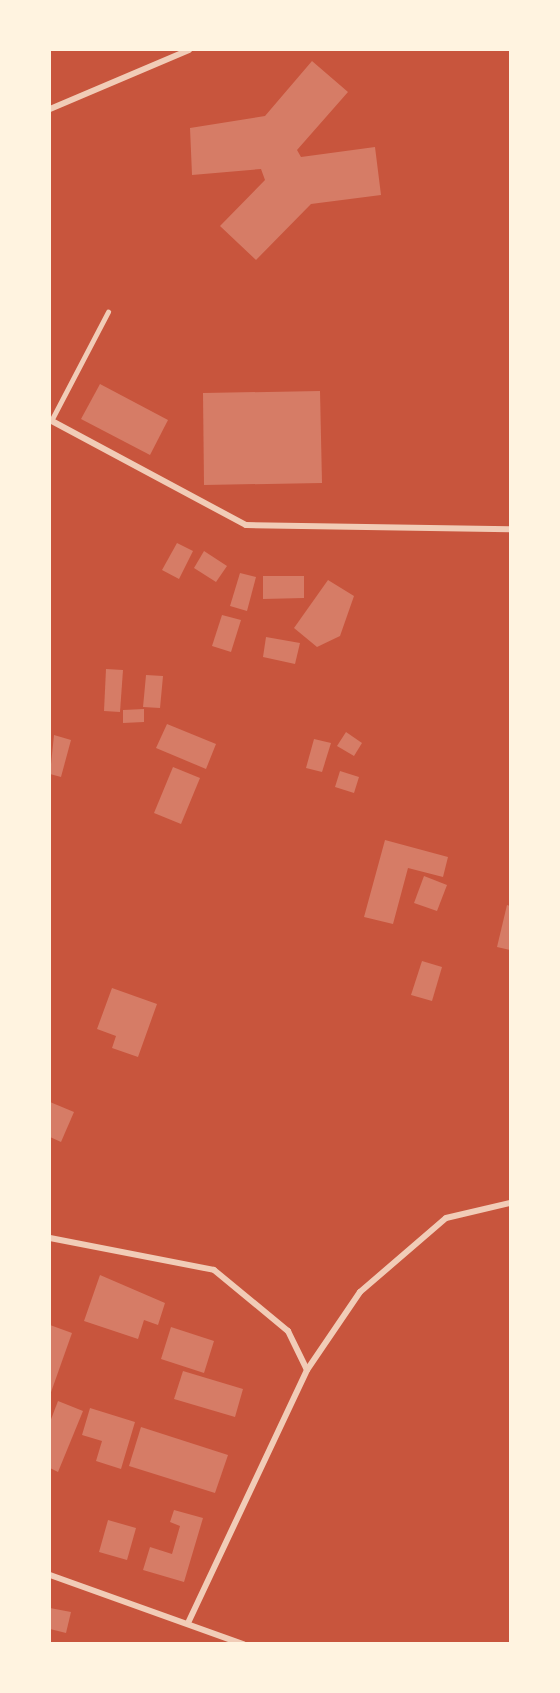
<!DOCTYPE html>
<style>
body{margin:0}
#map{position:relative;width:560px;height:1693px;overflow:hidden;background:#c8553d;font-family:Ubuntu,sans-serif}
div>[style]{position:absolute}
.building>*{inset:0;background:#d67c66}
.service>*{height:4.5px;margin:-2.25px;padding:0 2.25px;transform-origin:2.25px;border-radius:2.25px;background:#f1ccb7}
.minor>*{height:6px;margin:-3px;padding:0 3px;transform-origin:3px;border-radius:3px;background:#f1ccb7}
span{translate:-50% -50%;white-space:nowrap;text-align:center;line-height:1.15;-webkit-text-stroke:4.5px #fff3e0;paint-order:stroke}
.frame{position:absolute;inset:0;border:51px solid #fff3e0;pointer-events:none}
</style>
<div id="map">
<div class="building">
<div style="clip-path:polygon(312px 61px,348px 92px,297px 150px,301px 157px,375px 147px,381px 195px,311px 204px,256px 260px,220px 226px,265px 180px,261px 169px,192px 175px,190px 128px,265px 116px)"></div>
<div style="clip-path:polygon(100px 384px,168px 420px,150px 455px,81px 419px)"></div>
<div style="clip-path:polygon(320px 391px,322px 483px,204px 485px,203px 393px)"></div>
<div style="clip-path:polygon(177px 543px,193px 551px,179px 579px,162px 570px)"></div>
<div style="clip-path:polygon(204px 551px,227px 566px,216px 582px,194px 568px)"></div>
<div style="clip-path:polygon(240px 573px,256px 577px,247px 611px,230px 606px)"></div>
<div style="clip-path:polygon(263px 576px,304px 576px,304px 598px,263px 599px)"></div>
<div style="clip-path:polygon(328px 580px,354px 596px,340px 636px,317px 647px,294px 628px)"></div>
<div style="clip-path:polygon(222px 615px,241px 620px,231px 652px,212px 646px)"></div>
<div style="clip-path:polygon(266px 637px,300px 643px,295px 664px,263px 657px)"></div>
<div style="clip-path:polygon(106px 669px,123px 670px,120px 712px,104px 711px)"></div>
<div style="clip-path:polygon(146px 675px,163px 676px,160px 708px,143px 707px)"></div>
<div style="clip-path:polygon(144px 709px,144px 722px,123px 723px,123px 710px)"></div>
<div style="clip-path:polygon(167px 724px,216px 744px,206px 769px,156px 748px)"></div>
<div style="clip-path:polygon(346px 732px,362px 743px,354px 756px,337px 746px)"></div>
<div style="clip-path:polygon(54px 735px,71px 740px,61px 777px,50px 774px)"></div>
<div style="clip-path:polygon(314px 739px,331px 743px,322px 772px,306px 768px)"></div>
<div style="clip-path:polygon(173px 767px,200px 778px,181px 824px,154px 813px)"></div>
<div style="clip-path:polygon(340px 771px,359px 777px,354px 793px,335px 787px)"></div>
<div style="clip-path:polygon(385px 840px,448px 857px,443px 877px,408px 868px,393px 924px,364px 917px)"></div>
<div style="clip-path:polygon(424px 876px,447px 885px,437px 911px,414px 903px)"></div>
<div style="clip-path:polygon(507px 905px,510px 906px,510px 950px,497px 947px)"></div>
<div style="clip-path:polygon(422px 961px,442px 967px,432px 1001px,411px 995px)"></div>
<div style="clip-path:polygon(112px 988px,157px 1004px,138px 1057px,112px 1048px,116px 1036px,97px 1029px)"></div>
<div style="clip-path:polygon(50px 1102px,74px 1112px,61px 1142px,50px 1137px)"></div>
<div style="clip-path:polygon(100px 1275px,165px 1303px,158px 1325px,144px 1320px,138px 1339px,84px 1321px)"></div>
<div style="clip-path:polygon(50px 1325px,72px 1333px,50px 1395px)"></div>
<div style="clip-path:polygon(171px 1327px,214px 1341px,204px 1373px,161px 1359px)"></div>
<div style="clip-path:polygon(183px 1371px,243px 1389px,235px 1417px,174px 1399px)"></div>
<div style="clip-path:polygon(58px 1401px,83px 1411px,58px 1472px,50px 1468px,50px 1422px)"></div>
<div style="clip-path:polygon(90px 1408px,135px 1422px,121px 1469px,96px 1461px,102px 1441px,82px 1435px)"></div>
<div style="clip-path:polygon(141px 1427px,228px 1455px,215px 1493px,129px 1466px)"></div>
<div style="clip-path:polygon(174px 1510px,203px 1518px,184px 1582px,143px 1570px,150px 1547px,172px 1554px,180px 1526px,170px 1522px)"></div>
<div style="clip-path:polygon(108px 1520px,136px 1528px,127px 1560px,99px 1552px)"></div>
<div style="clip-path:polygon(50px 1608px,71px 1612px,66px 1633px,50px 1629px)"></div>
</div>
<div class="service">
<div style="left:51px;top:421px;width:123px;rotate:-62.4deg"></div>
</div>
<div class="minor">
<div style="left:50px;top:109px;width:151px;rotate:-23deg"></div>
<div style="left:50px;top:420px;width:222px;rotate:28.2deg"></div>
<div style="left:246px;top:525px;width:264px;rotate:0.9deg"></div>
<div style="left:50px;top:1238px;width:167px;rotate:11deg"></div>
<div style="left:214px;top:1270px;width:96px;rotate:39.5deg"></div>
<div style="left:288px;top:1331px;width:43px;rotate:64deg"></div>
<div style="left:50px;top:1575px;width:205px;rotate:19.7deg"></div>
<div style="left:188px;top:1623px;width:280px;rotate:-64.8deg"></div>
<div style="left:307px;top:1370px;width:94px;rotate:-55.8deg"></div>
<div style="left:360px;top:1292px;width:113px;rotate:-40.7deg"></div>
<div style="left:446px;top:1218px;width:66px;rotate:-13.2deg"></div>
</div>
<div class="frame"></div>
</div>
